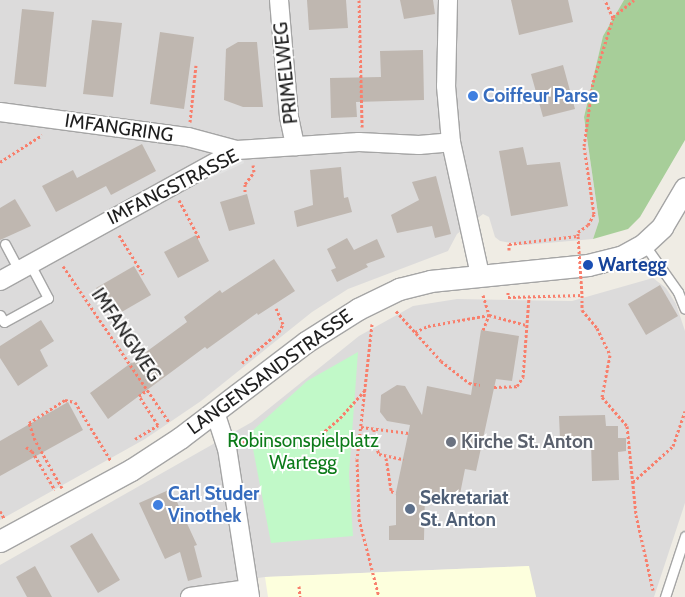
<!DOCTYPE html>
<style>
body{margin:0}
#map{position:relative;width:685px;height:597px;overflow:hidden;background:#efece4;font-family:Cabin,sans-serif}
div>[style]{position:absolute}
.residential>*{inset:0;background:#dcdbdb}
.education>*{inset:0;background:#fdffdd}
.forest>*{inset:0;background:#a7ce99}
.park>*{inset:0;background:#c1f9c8}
.parking>*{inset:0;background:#e2e2e2}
.building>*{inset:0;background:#bfb7b0}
.path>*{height:3px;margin-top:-1.5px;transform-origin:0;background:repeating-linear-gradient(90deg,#f87f6c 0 2.5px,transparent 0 5px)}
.roads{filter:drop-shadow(1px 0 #a5a5a5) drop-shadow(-1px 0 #a5a5a5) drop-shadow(0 1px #a5a5a5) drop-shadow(0 -1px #a5a5a5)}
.service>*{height:9px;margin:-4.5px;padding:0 4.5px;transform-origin:4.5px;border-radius:4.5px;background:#fff}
.minor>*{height:18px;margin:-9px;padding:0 9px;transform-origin:9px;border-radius:9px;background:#fff}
.tertiary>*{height:21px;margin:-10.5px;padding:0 10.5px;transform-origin:10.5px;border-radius:10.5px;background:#fff}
.path-bridge>*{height:3px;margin-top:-1.5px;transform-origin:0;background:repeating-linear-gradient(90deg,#f87f6c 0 2.5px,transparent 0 5px)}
.dots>*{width:14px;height:14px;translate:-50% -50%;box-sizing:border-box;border:2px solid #fff;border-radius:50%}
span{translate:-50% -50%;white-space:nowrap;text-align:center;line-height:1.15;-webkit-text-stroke:4px #fff;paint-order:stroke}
.street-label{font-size:19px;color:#1e1e1e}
.shop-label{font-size:19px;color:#366cbe;font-weight:700}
.left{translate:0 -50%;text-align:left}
.transit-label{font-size:19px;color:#164399;font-weight:700}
.park-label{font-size:19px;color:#0d7b1a}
.worship-label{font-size:19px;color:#5b616d;font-weight:700}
.service-label{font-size:19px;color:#4e5e75;font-weight:700}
</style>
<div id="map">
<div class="residential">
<div style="clip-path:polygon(0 0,624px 0,603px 36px,584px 117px,599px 221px,593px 239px,524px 245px,500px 241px,495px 237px,489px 217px,483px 214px,457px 234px,448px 251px,348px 289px,312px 312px,201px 401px,145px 439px,0 520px)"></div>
<div style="clip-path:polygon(653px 278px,666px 288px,676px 304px,685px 331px,685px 503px,654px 597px,536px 597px,528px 566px,265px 577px,212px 584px,216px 597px,0 597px,0 565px,252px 422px,359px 336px,413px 306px,457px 299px,572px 301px)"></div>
</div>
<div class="education">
<div style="clip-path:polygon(529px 566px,536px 597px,268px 597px,265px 577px)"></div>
</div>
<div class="forest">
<div style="clip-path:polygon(624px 0,685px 0,685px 140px,640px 217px,628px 229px,593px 239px,599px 221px,584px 117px,603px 36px)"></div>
</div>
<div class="park">
<div style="clip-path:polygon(358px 352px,349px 474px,353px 536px,271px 543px,250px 433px,307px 381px)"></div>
</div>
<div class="parking">
<div style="clip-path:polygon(243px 159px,244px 163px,146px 208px,210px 171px)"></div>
</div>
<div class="building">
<div style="clip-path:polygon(307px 0,346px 0,348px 28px,309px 30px)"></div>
<div style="clip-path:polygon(400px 0,433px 0,435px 14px,404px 19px)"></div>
<div style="clip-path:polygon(511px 0,568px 0,573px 22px,519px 35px)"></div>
<div style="clip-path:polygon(22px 9px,54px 12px,46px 87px,14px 84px)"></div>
<div style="clip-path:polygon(92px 20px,122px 23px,113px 97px,83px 94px)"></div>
<div style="clip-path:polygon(160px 32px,194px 37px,184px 109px,150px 104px)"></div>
<div style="clip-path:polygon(238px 42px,257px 42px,263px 107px,243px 107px,224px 100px,226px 49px)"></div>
<div style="clip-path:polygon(423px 50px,424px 100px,356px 102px,357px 117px,331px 118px,330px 78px,381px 77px,380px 51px)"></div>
<div style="clip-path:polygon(563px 65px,575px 109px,543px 117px,531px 74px)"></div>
<div style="clip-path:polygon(142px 144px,156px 171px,111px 195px,106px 186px,56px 212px,42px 186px,73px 170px,77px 178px)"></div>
<div style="clip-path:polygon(523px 147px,527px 165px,560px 162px,568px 206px,511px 216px,499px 151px)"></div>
<div style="clip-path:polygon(341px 167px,344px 198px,348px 197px,352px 212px,297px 227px,294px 211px,313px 205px,310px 170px)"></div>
<div style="clip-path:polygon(436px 176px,451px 234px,435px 238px,432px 226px,397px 233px,391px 215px,419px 200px,412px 182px)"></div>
<div style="clip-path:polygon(247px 194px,255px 224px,229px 231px,220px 202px)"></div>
<div style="clip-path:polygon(15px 199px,31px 226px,0 240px,0 208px)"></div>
<div style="clip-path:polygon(196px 235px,209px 261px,178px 278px,164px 252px)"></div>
<div style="clip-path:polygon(347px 238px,354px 250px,377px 239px,385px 257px,366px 264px,368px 267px,337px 282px,331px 270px,336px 268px,327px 249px)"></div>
<div style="clip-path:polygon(274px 259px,295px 291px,258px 315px,257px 313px,207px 349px,205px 347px,108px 419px,90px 393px,187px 322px,184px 317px,220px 290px,222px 293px)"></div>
<div style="clip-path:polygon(134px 266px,151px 295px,113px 317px,96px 288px)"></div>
<div style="clip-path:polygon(660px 285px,678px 316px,646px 335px,628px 304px)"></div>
<div style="clip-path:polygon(41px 320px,54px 341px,40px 350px,48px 366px,18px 386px,0 358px,0 346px)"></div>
<div style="clip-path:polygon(481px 330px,519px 336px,512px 381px,496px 379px,476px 471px,465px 469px,459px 499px,425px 492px,424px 540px,389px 540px,389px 526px,396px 525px,396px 492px,410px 425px,387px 421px,380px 412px,381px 395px,397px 385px,405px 386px,422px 415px,427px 386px,471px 395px)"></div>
<div style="clip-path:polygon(68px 402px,83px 430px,0 476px,0 441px)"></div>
<div style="clip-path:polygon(605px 415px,606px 426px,618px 426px,618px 438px,626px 438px,626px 451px,618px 452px,619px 480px,592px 481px,591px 440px,560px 439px,559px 416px)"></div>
<div style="clip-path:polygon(171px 489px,197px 545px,194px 546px,202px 577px,188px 581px,180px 552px,165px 559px,139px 503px)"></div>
<div style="clip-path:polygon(92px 533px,120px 580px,98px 593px,70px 546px)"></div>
<div style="clip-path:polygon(35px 566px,52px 597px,27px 597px,16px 577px)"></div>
</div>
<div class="path">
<div style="left:359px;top:0;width:127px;rotate:88.6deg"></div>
<div style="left:613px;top:17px;width:27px;rotate:-39deg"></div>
<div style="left:190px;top:122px;width:57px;rotate:-84deg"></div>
<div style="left:0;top:162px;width:50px;rotate:-32.7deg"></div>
<div style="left:245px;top:192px;width:8px;rotate:-90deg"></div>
<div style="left:245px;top:184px;width:15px;rotate:-53deg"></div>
<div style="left:254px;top:172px;width:7px;rotate:-98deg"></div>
<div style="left:179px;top:200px;width:43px;rotate:62.2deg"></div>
<div style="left:119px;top:235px;width:46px;rotate:58.4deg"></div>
<div style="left:509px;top:250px;width:6px;rotate:-90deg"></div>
<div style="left:509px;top:244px;width:69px;rotate:-6.6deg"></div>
<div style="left:578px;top:236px;width:4px;rotate:-90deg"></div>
<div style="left:578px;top:232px;width:12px;rotate:-35deg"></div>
<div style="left:588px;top:225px;width:13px;rotate:-61deg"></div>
<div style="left:594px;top:214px;width:69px;rotate:-98.4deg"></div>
<div style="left:584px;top:146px;width:65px;rotate:-82deg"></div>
<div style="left:593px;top:82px;width:67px;rotate:-72.6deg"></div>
<div style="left:613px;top:18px;width:20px;rotate:-114deg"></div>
<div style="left:63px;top:266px;width:189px;rotate:55.8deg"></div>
<div style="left:508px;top:292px;width:5px;rotate:90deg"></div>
<div style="left:508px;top:297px;width:74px;rotate:-1.5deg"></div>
<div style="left:582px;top:295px;width:15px;rotate:90deg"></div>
<div style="left:582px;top:310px;width:23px;rotate:50deg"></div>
<div style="left:597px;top:328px;width:30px;rotate:64deg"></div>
<div style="left:610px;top:355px;width:43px;rotate:100.8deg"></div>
<div style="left:602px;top:397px;width:38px;rotate:49deg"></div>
<div style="left:627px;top:426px;width:89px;rotate:84.2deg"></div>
<div style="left:636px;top:515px;width:77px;rotate:77.2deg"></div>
<div style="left:483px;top:295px;width:21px;rotate:73deg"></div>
<div style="left:489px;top:315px;width:38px;rotate:15deg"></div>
<div style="left:396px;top:311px;width:67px;rotate:48deg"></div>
<div style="left:441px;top:361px;width:36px;rotate:38deg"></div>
<div style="left:469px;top:383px;width:11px;rotate:10deg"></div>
<div style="left:372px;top:324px;width:136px;rotate:96.3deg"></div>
<div style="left:357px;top:459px;width:60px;rotate:88.1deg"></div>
<div style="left:359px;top:519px;width:81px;rotate:75.6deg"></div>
<div style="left:483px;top:330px;width:16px;rotate:-68deg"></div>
<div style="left:415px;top:332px;width:14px;rotate:-25deg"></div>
<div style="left:428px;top:326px;width:62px;rotate:-10.2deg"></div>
<div style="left:242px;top:363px;width:48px;rotate:-40deg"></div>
<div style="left:279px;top:332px;width:9px;rotate:-63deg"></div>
<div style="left:283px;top:324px;width:17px;rotate:-114deg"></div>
<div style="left:494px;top:387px;width:23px;rotate:-2deg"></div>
<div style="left:517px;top:386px;width:11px;rotate:-56deg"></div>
<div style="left:523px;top:377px;width:80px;rotate:-85.7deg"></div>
<div style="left:361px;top:427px;width:48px;rotate:7.1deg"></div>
<div style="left:374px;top:429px;width:12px;rotate:90deg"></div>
<div style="left:374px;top:441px;width:14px;rotate:69deg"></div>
<div style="left:379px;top:454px;width:25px;rotate:12deg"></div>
<div style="left:135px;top:439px;width:27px;rotate:-31deg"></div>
<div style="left:158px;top:425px;width:35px;rotate:-123deg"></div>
<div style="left:139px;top:396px;width:10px;rotate:-37deg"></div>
<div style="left:242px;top:442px;width:32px;rotate:-7deg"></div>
<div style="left:274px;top:438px;width:33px;rotate:16deg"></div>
<div style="left:306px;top:447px;width:45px;rotate:-40.5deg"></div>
<div style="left:340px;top:418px;width:39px;rotate:-48deg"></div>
<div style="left:26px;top:447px;width:7px;rotate:34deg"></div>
<div style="left:32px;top:451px;width:45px;rotate:59.5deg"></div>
<div style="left:386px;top:458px;width:33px;rotate:81deg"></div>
<div style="left:391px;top:491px;width:5px;rotate:22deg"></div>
<div style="left:633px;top:482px;width:54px;rotate:-42deg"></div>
<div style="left:673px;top:446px;width:37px;rotate:-71deg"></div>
<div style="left:62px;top:488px;width:55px;rotate:-119.4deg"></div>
<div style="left:35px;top:440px;width:18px;rotate:-109deg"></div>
<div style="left:29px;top:423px;width:43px;rotate:-32.6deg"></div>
<div style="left:65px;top:400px;width:10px;rotate:11deg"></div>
<div style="left:75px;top:402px;width:69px;rotate:58.6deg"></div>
<div style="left:0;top:511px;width:8px;rotate:60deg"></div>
<div style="left:299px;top:586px;width:11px;rotate:85deg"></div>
</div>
<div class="roads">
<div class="service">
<div style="left:5px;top:244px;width:30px;rotate:62deg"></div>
<div style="left:644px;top:244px;width:59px;rotate:54.7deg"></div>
<div style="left:678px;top:292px;width:18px;rotate:68deg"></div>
<div style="left:0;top:315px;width:8px;rotate:60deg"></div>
<div style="left:4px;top:322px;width:50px;rotate:-28.6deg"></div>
<div style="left:48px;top:298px;width:38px;rotate:-118deg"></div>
<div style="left:665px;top:597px;width:64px;rotate:-71.8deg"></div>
</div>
<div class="minor">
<div style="left:279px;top:0;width:117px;rotate:85.1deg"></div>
<div style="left:289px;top:117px;width:30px;rotate:78deg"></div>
<div style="left:448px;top:0;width:86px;rotate:91.3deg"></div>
<div style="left:446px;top:86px;width:56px;rotate:84.9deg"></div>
<div style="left:451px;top:142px;width:136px;rotate:77.7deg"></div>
<div style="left:0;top:112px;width:190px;rotate:7.6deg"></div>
<div style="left:188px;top:137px;width:51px;rotate:14.9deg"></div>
<div style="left:0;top:281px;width:271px;rotate:-28.9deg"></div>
<div style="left:237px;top:150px;width:122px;rotate:-3.8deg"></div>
<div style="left:359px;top:142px;width:60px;rotate:2.9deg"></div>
<div style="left:419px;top:145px;width:32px;rotate:-5deg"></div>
<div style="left:215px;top:412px;width:38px;rotate:72deg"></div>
<div style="left:227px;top:448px;width:151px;rotate:81.2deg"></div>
<div style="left:190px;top:597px;width:59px;rotate:-7.9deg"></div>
</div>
<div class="tertiary">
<div style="left:0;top:541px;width:149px;rotate:-28.5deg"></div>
<div style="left:131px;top:470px;width:59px;rotate:-33.1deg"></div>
<div style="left:180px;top:438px;width:158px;rotate:-37.3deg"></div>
<div style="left:306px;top:342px;width:62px;rotate:-32.4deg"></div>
<div style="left:358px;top:309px;width:46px;rotate:-26deg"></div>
<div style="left:399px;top:289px;width:32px;rotate:-14deg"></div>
<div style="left:430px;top:281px;width:159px;rotate:-5.8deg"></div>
<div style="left:588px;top:265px;width:34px;rotate:-14deg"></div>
<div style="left:621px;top:257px;width:26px;rotate:-29deg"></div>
<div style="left:644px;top:244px;width:25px;rotate:-43deg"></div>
<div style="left:662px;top:227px;width:45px;rotate:-59.5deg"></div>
</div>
</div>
<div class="path-bridge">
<div style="left:578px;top:236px;width:59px;rotate:86.1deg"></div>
</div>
<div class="dots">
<div style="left:473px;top:96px;background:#3f7fe0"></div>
<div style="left:588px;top:265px;background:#1a4fb4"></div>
<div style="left:451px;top:442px;background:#6b7280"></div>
<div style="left:158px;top:505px;background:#3f7fe0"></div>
<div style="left:410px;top:509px;background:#5c6f8a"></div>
</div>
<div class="street-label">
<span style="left:286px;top:73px;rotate:-96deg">PRIMELWEG</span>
<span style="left:119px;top:128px;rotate:8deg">IMFANGRING</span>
<span style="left:173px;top:187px;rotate:-27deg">IMFANGSTRASSE</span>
<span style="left:126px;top:335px;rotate:56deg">IMFANGWEG</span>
<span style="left:270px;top:372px;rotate:-36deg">LANGENSANDSTRASSE</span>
</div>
<div class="shop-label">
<span class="left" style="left:483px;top:96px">Coiffeur Parse</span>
<span class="left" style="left:168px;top:505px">Carl Studer<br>Vinothek</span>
</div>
<div class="transit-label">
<span class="left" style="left:598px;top:265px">Wartegg</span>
</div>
<div class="park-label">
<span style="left:303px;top:452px">Robinsonspielplatz<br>Wartegg</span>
</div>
<div class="worship-label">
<span class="left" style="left:461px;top:442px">Kirche St. Anton</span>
</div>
<div class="service-label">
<span class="left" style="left:420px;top:509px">Sekretariat<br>St. Anton</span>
</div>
</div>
